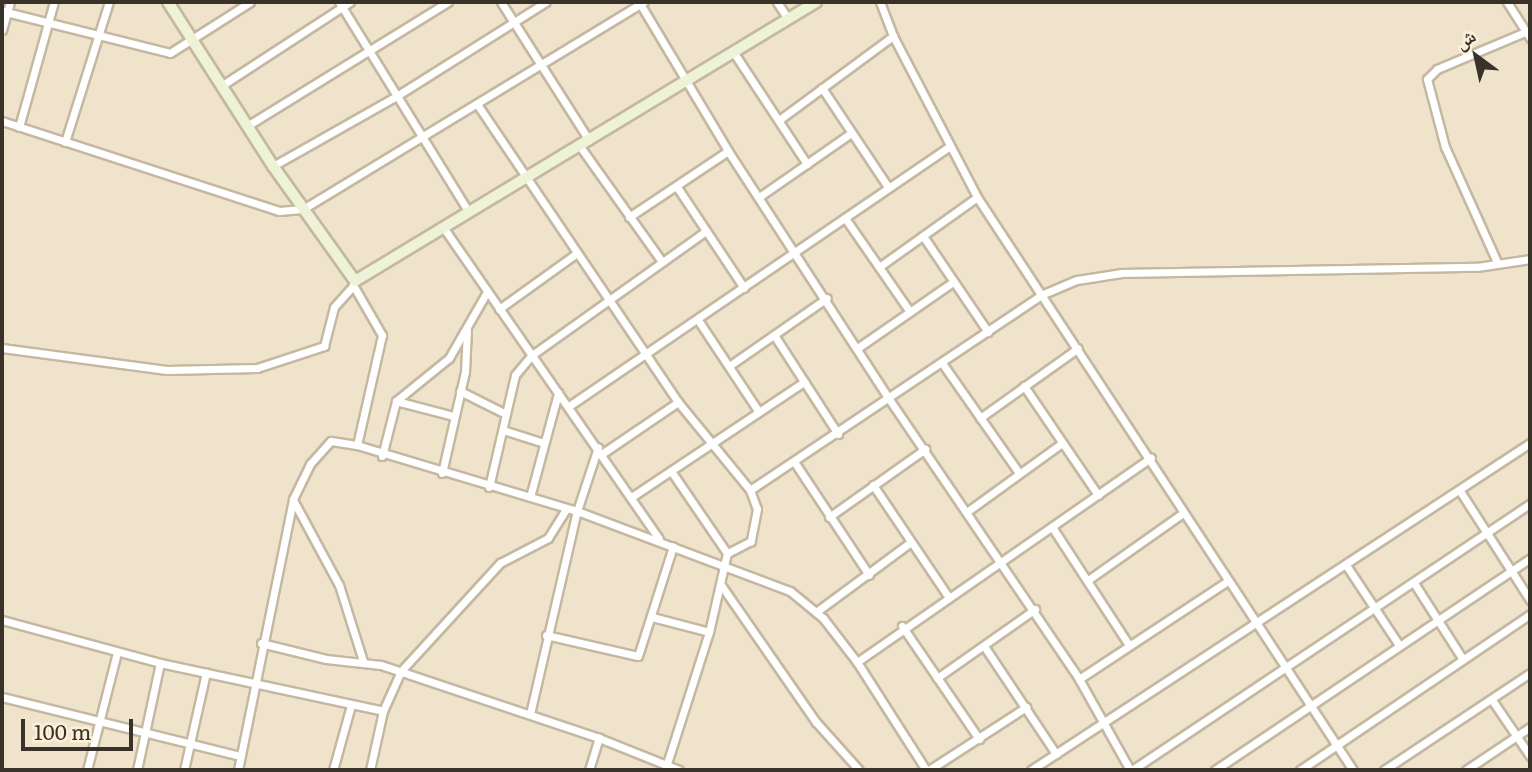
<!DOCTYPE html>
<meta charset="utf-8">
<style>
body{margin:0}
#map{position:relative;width:1532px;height:772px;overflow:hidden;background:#f0e3cb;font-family:Literata,"Noto Naskh Arabic",serif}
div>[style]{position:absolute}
.roads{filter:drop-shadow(2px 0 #c4b8a1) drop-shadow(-2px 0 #c4b8a1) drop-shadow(0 2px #c4b8a1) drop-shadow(0 -2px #c4b8a1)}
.street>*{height:7px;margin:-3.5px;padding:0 3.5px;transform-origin:3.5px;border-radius:3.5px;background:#fff}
.secondary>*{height:10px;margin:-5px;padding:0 5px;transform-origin:5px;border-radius:5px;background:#eef2d6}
span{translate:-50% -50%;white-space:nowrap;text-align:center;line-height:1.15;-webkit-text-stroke:5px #fdf0d8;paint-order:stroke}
.frame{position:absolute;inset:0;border:4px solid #383229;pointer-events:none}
.north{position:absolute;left:1441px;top:21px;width:70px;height:70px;-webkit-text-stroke:5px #fdf0d8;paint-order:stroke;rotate:327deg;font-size:19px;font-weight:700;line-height:28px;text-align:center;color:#383229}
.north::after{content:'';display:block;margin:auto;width:24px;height:32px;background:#383229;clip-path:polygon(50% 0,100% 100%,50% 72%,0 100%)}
.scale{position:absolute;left:21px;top:719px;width:112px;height:32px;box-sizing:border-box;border:4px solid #383229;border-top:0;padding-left:9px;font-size:21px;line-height:24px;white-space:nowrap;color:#383229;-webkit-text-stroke:5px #fdf0d8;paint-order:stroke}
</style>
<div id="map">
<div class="roads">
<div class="street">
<div style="left:339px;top:2px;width:246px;rotate:58.3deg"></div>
<div style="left:501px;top:2px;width:164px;rotate:57.5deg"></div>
<div style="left:639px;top:2px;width:174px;rotate:59.1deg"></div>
<div style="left:728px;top:151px;width:296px;rotate:57deg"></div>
<div style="left:889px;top:399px;width:338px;rotate:55.8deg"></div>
<div style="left:1079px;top:679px;width:104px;rotate:60.7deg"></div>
<div style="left:777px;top:2px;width:20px;rotate:57deg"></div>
<div style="left:880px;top:2px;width:36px;rotate:69deg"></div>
<div style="left:893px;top:36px;width:182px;rotate:62.4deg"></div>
<div style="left:977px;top:197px;width:685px;rotate:56.73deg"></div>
<div style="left:1507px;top:2px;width:43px;rotate:57.4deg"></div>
<div style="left:2px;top:11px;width:173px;rotate:14deg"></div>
<div style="left:170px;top:53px;width:95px;rotate:-32.5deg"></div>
<div style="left:2px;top:30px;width:29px;rotate:-74deg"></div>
<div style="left:734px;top:53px;width:133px;rotate:56.7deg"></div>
<div style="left:221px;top:86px;width:154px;rotate:-33.1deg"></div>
<div style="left:822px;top:88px;width:119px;rotate:56.3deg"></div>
<div style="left:477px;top:104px;width:359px;rotate:56deg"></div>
<div style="left:678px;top:402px;width:114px;rotate:50.7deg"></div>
<div style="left:750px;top:490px;width:20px;rotate:70deg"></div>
<div style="left:757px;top:509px;width:33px;rotate:101deg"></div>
<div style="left:751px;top:541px;width:27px;rotate:153deg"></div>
<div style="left:727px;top:553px;width:81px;rotate:102.8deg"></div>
<div style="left:709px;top:632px;width:142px;rotate:107.7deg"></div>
<div style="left:779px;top:120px;width:142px;rotate:-36.4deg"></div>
<div style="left:2px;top:121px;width:291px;rotate:18deg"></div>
<div style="left:279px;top:211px;width:24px;rotate:-5deg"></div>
<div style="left:303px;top:209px;width:399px;rotate:-31.3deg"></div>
<div style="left:247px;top:126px;width:236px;rotate:-31.7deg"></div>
<div style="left:19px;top:127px;width:130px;rotate:-74.4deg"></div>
<div style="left:65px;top:142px;width:147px;rotate:-72.6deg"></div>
<div style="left:579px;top:145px;width:143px;rotate:54.6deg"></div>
<div style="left:273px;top:166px;width:140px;rotate:-29.5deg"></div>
<div style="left:395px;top:97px;width:178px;rotate:-32.2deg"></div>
<div style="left:677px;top:187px;width:121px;rotate:56.4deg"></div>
<div style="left:759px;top:197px;width:112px;rotate:-34.8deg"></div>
<div style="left:629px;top:217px;width:119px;rotate:-33.7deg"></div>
<div style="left:845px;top:218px;width:114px;rotate:55.3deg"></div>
<div style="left:443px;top:227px;width:379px;rotate:55.3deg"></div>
<div style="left:923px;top:236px;width:116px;rotate:55.9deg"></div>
<div style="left:1497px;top:262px;width:126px;rotate:-114.3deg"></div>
<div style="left:1445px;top:147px;width:70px;rotate:-104.8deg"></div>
<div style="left:1427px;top:79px;width:14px;rotate:-45deg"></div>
<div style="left:1437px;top:69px;width:101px;rotate:-22.8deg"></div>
<div style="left:879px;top:267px;width:120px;rotate:-35.5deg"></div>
<div style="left:353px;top:285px;width:58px;rotate:59.9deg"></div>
<div style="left:382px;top:335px;width:113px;rotate:102.8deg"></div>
<div style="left:499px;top:309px;width:96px;rotate:-35.7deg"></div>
<div style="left:698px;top:320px;width:110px;rotate:56.5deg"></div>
<div style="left:774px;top:335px;width:118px;rotate:57.1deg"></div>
<div style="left:859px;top:347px;width:114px;rotate:-34.7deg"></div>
<div style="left:2px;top:348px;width:166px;rotate:7.6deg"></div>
<div style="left:167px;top:370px;width:90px;rotate:-1.3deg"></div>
<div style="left:257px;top:368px;width:71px;rotate:-18.2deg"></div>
<div style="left:324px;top:346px;width:40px;rotate:-75.6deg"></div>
<div style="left:334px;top:307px;width:25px;rotate:-48deg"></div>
<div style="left:942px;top:363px;width:134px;rotate:55deg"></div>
<div style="left:729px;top:366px;width:119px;rotate:-34.8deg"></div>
<div style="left:1024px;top:386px;width:132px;rotate:55.8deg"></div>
<div style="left:460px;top:391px;width:51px;rotate:26.6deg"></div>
<div style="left:396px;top:401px;width:59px;rotate:14.7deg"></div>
<div style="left:569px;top:406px;width:461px;rotate:-34.3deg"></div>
<div style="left:980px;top:418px;width:120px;rotate:-35.5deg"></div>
<div style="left:503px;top:430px;width:43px;rotate:17.6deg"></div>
<div style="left:603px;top:453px;width:91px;rotate:-34.2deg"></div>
<div style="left:382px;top:456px;width:57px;rotate:-75.7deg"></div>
<div style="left:396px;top:401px;width:68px;rotate:-39.1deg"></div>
<div style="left:449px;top:358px;width:76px;rotate:-60.1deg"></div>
<div style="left:795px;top:463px;width:134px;rotate:56.5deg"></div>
<div style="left:671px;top:471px;width:99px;rotate:55.7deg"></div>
<div style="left:442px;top:473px;width:104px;rotate:-77.2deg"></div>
<div style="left:465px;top:372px;width:42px;rotate:-87.3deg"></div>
<div style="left:873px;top:485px;width:134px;rotate:56deg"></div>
<div style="left:489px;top:487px;width:115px;rotate:-76.9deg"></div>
<div style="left:515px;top:375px;width:26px;rotate:-50deg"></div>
<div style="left:532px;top:355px;width:214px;rotate:-35.5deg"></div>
<div style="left:750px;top:490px;width:350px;rotate:-33.8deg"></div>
<div style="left:1041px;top:295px;width:39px;rotate:-23deg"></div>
<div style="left:1077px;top:280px;width:45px;rotate:-9deg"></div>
<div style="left:1121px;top:273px;width:356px;rotate:-1deg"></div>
<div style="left:1477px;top:267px;width:54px;rotate:-8.6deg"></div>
<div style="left:1460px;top:491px;width:130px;rotate:57.3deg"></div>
<div style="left:633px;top:496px;width:206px;rotate:-33.7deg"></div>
<div style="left:530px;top:497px;width:108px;rotate:-74.9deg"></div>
<div style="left:293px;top:500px;width:97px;rotate:61.6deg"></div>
<div style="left:339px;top:585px;width:80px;rotate:72.5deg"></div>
<div style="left:968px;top:511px;width:116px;rotate:-35.9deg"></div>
<div style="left:829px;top:517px;width:118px;rotate:-35.3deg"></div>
<div style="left:1052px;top:527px;width:141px;rotate:56.9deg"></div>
<div style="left:1346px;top:565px;width:96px;rotate:56.5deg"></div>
<div style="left:1088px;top:580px;width:116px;rotate:-35.2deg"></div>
<div style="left:1414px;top:583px;width:89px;rotate:57.4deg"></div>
<div style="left:721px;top:585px;width:167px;rotate:55.3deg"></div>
<div style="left:816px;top:722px;width:64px;rotate:48.1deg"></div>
<div style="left:816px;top:612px;width:118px;rotate:-36.4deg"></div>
<div style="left:652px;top:617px;width:59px;rotate:14.7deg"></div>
<div style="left:2px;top:620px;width:164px;rotate:15.2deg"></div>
<div style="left:160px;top:663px;width:228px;rotate:12.1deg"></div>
<div style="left:902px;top:626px;width:137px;rotate:55.7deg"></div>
<div style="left:546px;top:635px;width:94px;rotate:12.9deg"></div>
<div style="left:638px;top:656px;width:115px;rotate:-72.3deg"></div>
<div style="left:261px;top:643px;width:67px;rotate:13.8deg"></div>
<div style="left:326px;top:659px;width:55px;rotate:6.2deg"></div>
<div style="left:381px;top:665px;width:230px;rotate:18.5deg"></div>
<div style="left:599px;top:738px;width:86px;rotate:21.8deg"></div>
<div style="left:984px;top:646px;width:130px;rotate:56.3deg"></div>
<div style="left:857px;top:662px;width:358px;rotate:-34.8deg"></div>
<div style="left:937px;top:678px;width:120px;rotate:-35.1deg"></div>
<div style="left:1079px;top:679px;width:176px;rotate:-33.4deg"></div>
<div style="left:2px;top:697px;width:245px;rotate:13.9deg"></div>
<div style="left:1492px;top:700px;width:68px;rotate:55.8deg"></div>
<div style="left:530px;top:714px;width:208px;rotate:-77deg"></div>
<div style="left:577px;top:511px;width:67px;rotate:-71.8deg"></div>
<div style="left:87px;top:770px;width:122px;rotate:-75.7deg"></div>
<div style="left:137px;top:770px;width:109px;rotate:-77.9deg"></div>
<div style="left:184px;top:770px;width:100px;rotate:-77.3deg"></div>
<div style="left:238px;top:770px;width:277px;rotate:-78.5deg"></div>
<div style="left:293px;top:499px;width:39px;rotate:-64deg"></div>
<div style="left:310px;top:464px;width:31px;rotate:-48deg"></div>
<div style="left:331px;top:441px;width:26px;rotate:9deg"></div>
<div style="left:357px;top:445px;width:230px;rotate:16.7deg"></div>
<div style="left:577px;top:511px;width:228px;rotate:20.6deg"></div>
<div style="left:790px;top:591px;width:43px;rotate:39.3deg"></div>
<div style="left:823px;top:618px;width:56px;rotate:52.3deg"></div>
<div style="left:857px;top:662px;width:128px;rotate:57.4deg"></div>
<div style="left:333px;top:770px;width:67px;rotate:-74.5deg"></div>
<div style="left:370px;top:770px;width:60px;rotate:-77.6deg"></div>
<div style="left:383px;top:711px;width:44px;rotate:-65.8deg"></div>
<div style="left:401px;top:671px;width:147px;rotate:-47.5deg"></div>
<div style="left:500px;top:563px;width:54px;rotate:-27.5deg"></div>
<div style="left:548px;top:538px;width:34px;rotate:-58deg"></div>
<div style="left:589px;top:770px;width:34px;rotate:-73deg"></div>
<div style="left:929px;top:770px;width:116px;rotate:-33deg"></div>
<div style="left:1031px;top:770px;width:597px;rotate:-33.24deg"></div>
<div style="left:1132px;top:770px;width:479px;rotate:-33.8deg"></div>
<div style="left:1215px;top:770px;width:380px;rotate:-33.9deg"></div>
<div style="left:1300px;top:770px;width:278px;rotate:-34.1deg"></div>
<div style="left:1384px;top:770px;width:175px;rotate:-33.6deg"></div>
<div style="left:1466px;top:770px;width:77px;rotate:-33.9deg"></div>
</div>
<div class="secondary">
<div style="left:168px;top:2px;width:195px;rotate:57.4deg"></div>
<div style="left:273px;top:166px;width:141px;rotate:54.5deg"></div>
<div style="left:355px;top:281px;width:539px;rotate:-31.18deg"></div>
</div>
</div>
<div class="frame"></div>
<div class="north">ش</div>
<div class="scale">100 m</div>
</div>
